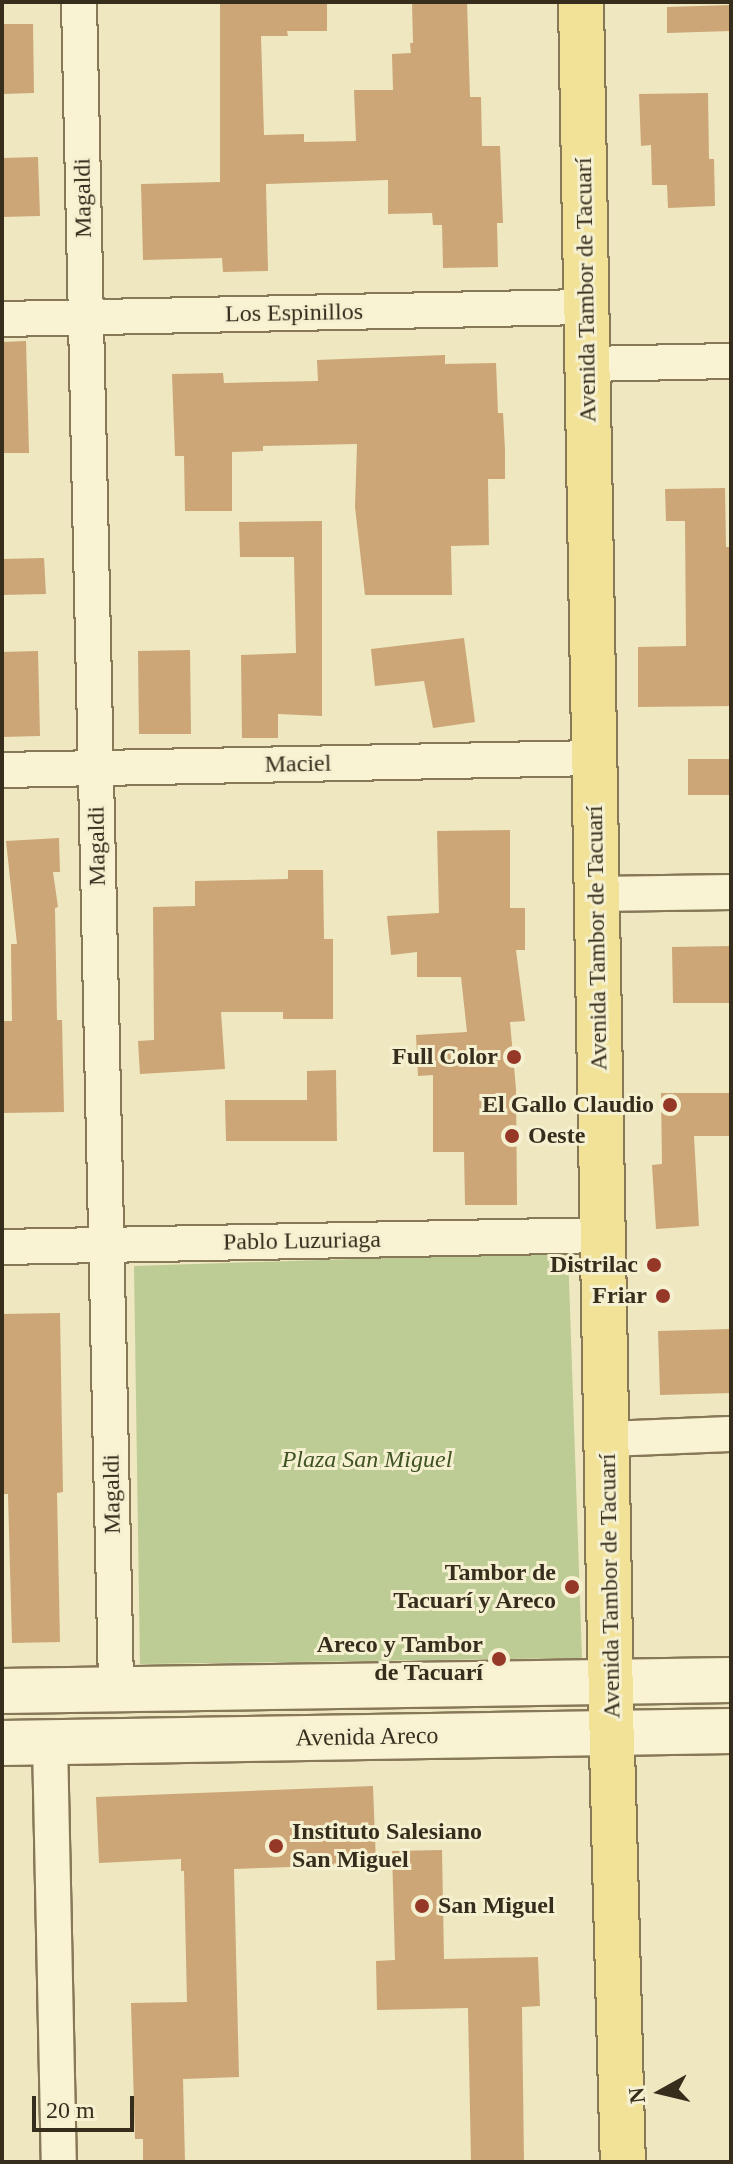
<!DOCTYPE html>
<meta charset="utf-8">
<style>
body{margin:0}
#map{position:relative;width:733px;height:2164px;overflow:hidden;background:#eee7c0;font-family:Georgia,serif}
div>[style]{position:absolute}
.green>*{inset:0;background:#bdcb95}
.building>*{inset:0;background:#cca676}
.roads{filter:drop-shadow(2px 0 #877858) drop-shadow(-2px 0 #877858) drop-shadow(0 2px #877858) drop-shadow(0 -2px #877858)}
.minor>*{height:34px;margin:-17px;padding:0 17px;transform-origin:17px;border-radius:17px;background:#f9f3d3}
.secondary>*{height:44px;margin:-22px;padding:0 22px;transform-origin:22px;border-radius:22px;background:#f9f3d3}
.primary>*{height:44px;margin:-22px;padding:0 22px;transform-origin:22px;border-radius:22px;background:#f1e298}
.dots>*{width:22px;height:22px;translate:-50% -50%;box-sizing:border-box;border:4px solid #f5f0d0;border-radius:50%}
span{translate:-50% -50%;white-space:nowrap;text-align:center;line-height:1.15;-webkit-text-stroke:6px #f5f0d0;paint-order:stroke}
.street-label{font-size:24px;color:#362d1d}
.poi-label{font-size:24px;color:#362d1d;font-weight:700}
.right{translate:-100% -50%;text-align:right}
.left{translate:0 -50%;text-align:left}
.park-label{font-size:24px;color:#405323;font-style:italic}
.frame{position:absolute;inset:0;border:4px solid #362d1d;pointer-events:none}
.north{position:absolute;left:621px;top:2052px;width:80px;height:80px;-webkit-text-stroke:6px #f5f0d0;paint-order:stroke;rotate:262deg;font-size:22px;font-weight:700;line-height:32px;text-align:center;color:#362d1d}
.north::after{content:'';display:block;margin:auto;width:28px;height:36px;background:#362d1d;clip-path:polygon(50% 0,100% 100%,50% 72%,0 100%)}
.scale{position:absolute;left:32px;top:2096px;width:102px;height:36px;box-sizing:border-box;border:4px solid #362d1d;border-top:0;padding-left:10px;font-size:24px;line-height:28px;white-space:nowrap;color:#362d1d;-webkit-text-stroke:6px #f5f0d0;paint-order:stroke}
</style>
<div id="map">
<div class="green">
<div style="clip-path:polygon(568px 1252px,582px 1658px,140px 1664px,134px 1266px)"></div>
</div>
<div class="building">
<div style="clip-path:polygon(220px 2px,327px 2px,327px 31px,287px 31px,288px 36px,261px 36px,264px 135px,304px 134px,304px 142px,356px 141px,354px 90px,393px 90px,392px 54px,411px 53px,410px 43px,413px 43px,412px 2px,467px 2px,470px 97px,481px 97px,482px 146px,500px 146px,503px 223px,497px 223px,498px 267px,443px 268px,442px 225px,433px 225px,432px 213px,388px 214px,388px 180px,266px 184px,268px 271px,223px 272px,222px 258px,143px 260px,141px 184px,220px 182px)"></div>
<div style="clip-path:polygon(731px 5px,731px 31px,667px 33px,667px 7px)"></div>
<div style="clip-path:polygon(2px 24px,33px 24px,34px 93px,2px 94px)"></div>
<div style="clip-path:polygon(708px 93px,709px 159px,714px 159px,715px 206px,668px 208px,667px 185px,652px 185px,651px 145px,641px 146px,639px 94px)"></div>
<div style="clip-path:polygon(38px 157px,40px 216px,2px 217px,2px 158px)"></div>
<div style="clip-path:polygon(26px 341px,29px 453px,2px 453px,2px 342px)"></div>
<div style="clip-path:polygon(445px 355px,445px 364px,496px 363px,498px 413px,503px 413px,505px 450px,505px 479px,488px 479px,489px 545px,451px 546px,452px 595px,365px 595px,355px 507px,357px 444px,263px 446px,263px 451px,232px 452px,232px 511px,185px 511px,184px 456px,175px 456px,172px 374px,223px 373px,224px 383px,318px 381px,317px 360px)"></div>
<div style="clip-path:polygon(725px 488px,726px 547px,731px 547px,731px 706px,638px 707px,638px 647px,686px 646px,685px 521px,666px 521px,665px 489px)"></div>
<div style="clip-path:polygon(322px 521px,322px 716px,278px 714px,278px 738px,242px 738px,241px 655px,296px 653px,294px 557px,240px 557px,239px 522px)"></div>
<div style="clip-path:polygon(44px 558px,46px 594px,2px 595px,2px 559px)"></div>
<div style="clip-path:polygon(464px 638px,475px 722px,433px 728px,424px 681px,375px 686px,371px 649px)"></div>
<div style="clip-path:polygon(190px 650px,191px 734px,139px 734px,138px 651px)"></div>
<div style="clip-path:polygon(38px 651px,40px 736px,2px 737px,2px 652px)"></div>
<div style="clip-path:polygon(688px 759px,731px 759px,731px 795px,688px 795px)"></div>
<div style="clip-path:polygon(510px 830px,510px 908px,525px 908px,525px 950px,516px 950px,525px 1021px,510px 1022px,516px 1089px,517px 1205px,465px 1205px,464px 1152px,433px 1152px,433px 1075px,418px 1076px,416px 1035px,467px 1032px,461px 977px,417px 977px,417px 952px,391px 955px,387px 916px,439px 913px,437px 831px)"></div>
<div style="clip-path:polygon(59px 838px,60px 872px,53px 872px,58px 907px,55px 908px,57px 1020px,62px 1020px,64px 1112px,2px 1113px,2px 1021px,12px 1021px,11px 944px,17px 944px,6px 841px)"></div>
<div style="clip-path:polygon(288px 870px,323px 870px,324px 939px,333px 939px,333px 1019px,283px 1019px,283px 1012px,221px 1012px,225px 1069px,140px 1074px,138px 1041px,154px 1040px,153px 907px,195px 906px,195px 881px,288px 879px)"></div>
<div style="clip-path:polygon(731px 946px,731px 1003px,673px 1003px,672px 947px)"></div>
<div style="clip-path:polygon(336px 1070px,337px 1141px,226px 1141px,225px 1100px,307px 1100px,307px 1071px)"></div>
<div style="clip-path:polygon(661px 1093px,731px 1093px,731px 1136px,694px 1136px,699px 1226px,656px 1229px,652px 1165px,662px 1164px)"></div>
<div style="clip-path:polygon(60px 1313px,63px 1492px,57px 1493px,60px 1642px,12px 1643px,8px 1494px,2px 1494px,2px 1314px)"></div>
<div style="clip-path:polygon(731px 1329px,731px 1393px,660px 1395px,658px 1331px)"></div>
<div style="clip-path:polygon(373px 1786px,376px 1864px,234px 1869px,239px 2077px,183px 2079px,185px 2162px,143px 2162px,143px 2139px,135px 2139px,131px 2003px,187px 2002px,184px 1871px,181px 1871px,181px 1859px,99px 1863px,96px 1797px)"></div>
<div style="clip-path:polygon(442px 1850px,444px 1959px,538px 1957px,540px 2006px,522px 2007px,524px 2162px,471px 2162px,468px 2008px,377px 2010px,376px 1961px,395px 1960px,392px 1851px)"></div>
</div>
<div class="roads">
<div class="minor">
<div style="left:79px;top:2px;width:1688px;rotate:88.74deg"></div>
<div style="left:2px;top:319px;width:584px;rotate:-1.18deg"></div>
<div style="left:587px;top:364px;width:144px;rotate:-1.2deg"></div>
<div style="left:2px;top:770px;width:592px;rotate:-1.16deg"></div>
<div style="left:597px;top:894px;width:134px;rotate:-0.9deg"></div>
<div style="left:2px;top:1247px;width:601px;rotate:-1.14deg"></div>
<div style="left:607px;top:1439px;width:124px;rotate:-2.3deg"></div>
<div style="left:50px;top:1742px;width:420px;rotate:88.8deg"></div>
</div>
<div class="secondary">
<div style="left:2px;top:1691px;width:729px;rotate:-0.86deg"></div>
<div style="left:2px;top:1743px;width:729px;rotate:-0.94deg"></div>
</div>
<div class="primary">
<div style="left:581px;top:2px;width:1708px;rotate:88.99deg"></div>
<div style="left:611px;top:1710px;width:452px;rotate:88.5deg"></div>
</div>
</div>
<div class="dots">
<div style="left:514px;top:1057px;background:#963828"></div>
<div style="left:670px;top:1105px;background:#963828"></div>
<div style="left:512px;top:1136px;background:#963828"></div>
<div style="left:654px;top:1265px;background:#963828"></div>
<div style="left:663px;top:1296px;background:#963828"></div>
<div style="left:572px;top:1587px;background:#963828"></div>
<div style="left:499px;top:1659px;background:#963828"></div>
<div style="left:276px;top:1846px;background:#963828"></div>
<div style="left:422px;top:1906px;background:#963828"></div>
</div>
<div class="street-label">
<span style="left:83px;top:198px;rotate:-91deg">Magaldi</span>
<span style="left:586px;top:290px;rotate:-91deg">Avenida Tambor de Tacuarí</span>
<span style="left:294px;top:313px;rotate:-1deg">Los Espinillos</span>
<span style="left:298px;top:764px;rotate:-1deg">Maciel</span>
<span style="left:97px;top:846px;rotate:-91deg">Magaldi</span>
<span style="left:597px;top:938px;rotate:-91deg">Avenida Tambor de Tacuarí</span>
<span style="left:302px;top:1241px;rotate:-1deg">Pablo Luzuriaga</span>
<span style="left:112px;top:1494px;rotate:-91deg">Magaldi</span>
<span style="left:610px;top:1586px;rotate:-91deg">Avenida Tambor de Tacuarí</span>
<span style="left:367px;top:1737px;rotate:-1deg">Avenida Areco</span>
</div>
<div class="poi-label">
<span class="right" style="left:498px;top:1057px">Full Color</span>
<span class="right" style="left:654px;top:1105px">El Gallo Claudio</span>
<span class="left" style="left:528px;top:1136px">Oeste</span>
<span class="right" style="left:638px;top:1265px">Distrilac</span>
<span class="right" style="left:647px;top:1296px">Friar</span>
<span class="right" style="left:556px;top:1587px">Tambor de<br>Tacuarí y Areco</span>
<span class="right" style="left:483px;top:1659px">Areco y Tambor<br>de Tacuarí</span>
<span class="left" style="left:292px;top:1846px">Instituto Salesiano<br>San Miguel</span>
<span class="left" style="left:438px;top:1906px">San Miguel</span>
</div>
<div class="park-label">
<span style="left:367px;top:1460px">Plaza San Miguel</span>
</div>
<div class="frame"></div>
<div class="north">N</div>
<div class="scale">20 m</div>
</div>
